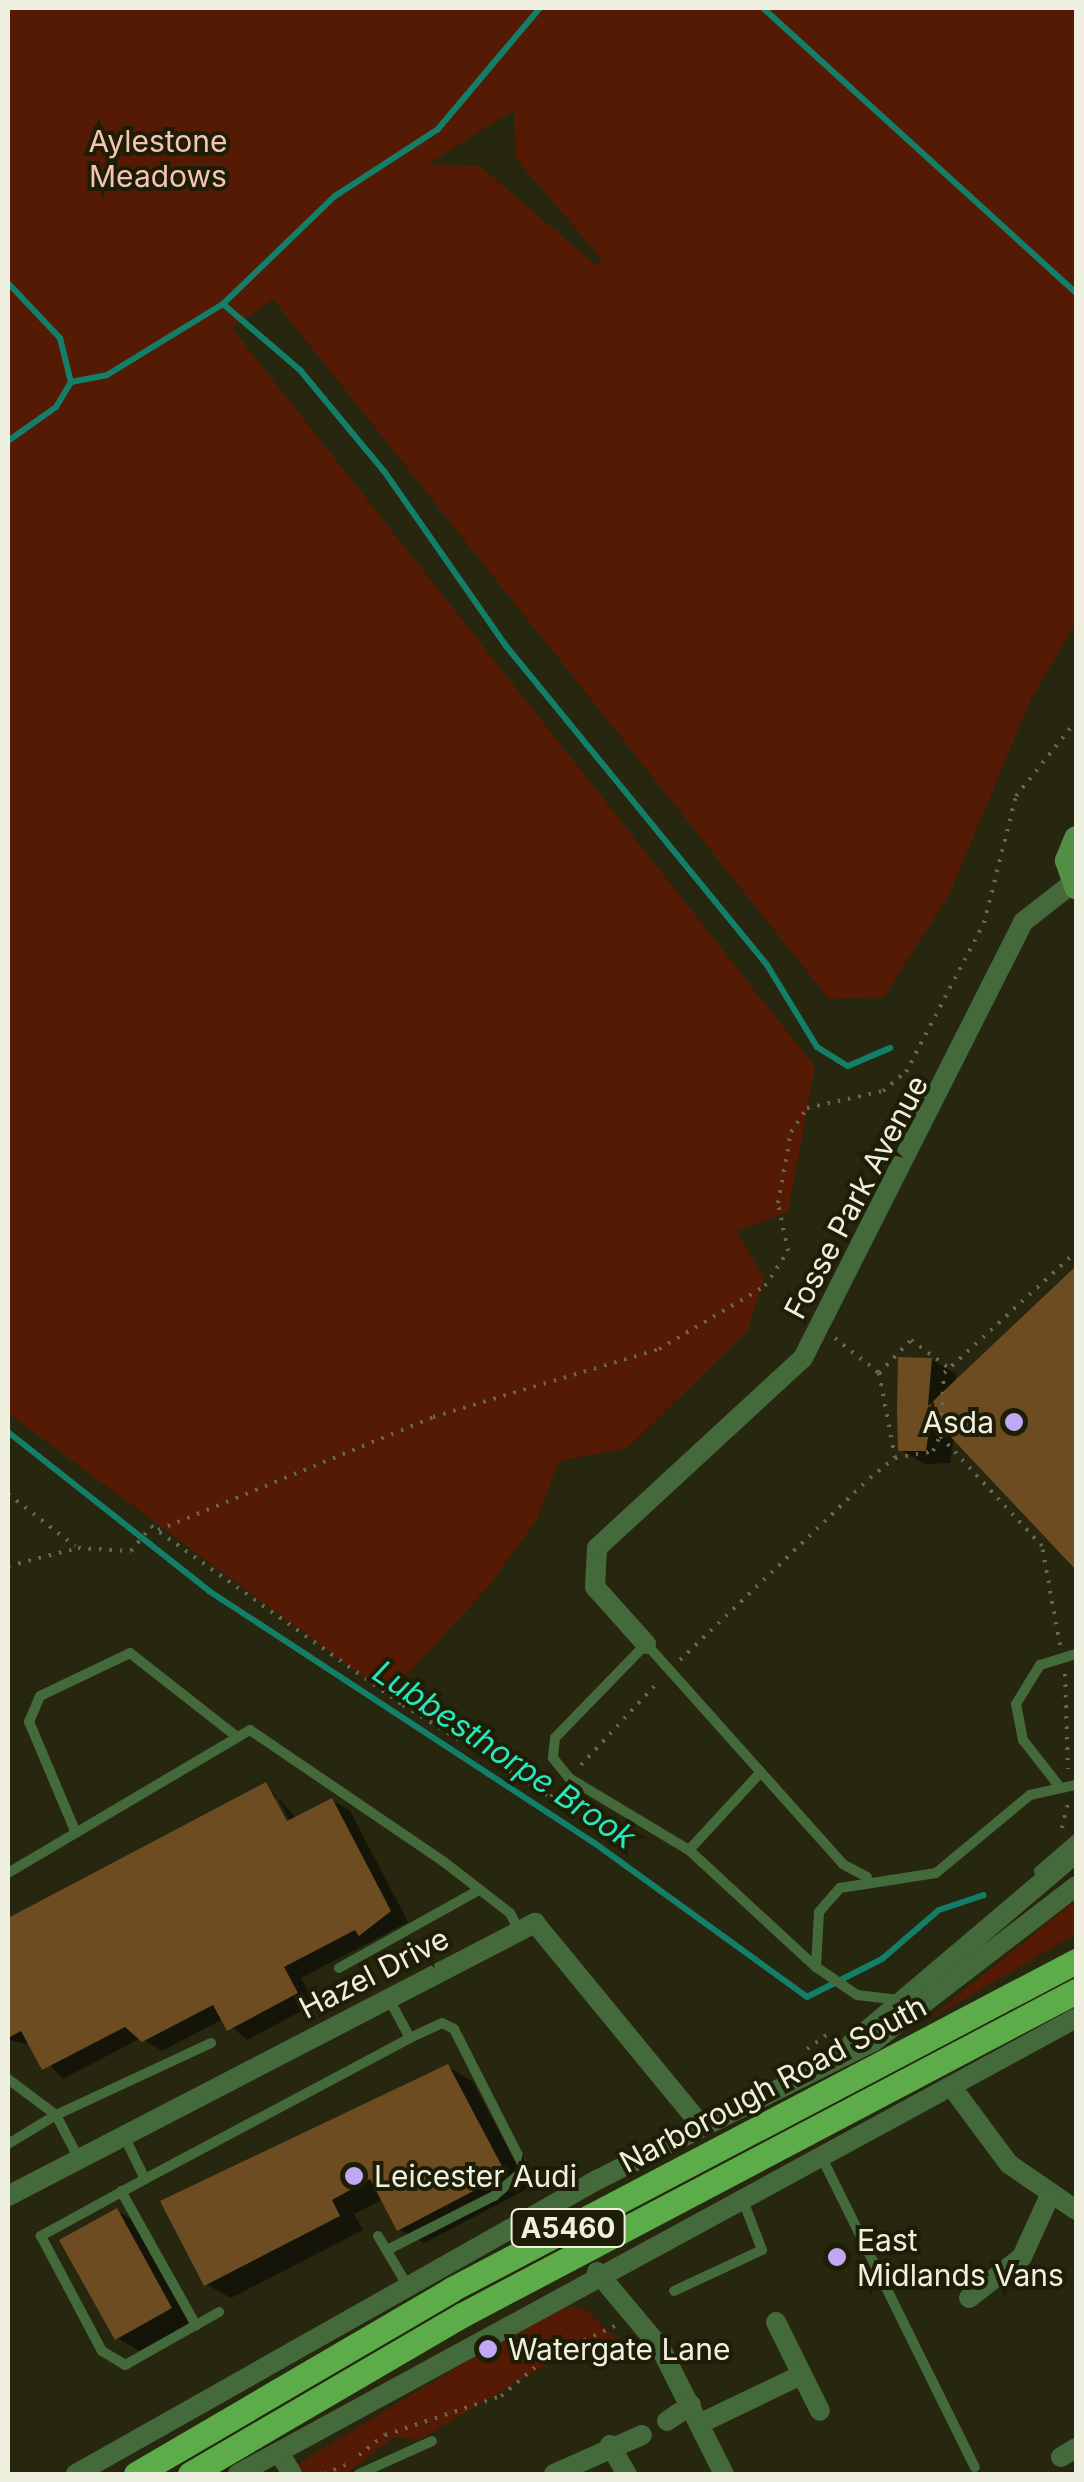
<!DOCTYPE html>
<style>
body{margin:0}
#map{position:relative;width:1084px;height:2482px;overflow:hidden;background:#27260f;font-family:Inter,sans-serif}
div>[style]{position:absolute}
.green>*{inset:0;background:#541a04}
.shadow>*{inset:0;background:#0007}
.stream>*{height:6px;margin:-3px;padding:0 3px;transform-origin:3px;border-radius:3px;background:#137f68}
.building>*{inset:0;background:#6c4c20}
.path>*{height:4px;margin-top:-2px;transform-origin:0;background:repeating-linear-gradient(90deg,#676752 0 2.5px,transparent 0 10.5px)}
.lane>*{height:10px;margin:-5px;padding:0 5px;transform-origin:5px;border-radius:5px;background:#44693b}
.street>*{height:20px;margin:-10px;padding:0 10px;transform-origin:10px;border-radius:10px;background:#44693b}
.secondary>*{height:25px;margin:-12.5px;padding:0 12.5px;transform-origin:12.5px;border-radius:12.5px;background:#538e44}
.primary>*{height:25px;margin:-12.5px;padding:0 12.5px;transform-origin:12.5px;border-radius:12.5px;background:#5dac4a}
.dots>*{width:28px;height:28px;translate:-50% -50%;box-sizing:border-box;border:5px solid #1e1d06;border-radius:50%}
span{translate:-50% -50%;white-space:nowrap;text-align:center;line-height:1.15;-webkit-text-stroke:8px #1e1d06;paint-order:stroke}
.shield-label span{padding:2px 8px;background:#1e1d06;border:2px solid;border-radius:8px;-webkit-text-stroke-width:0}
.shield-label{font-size:28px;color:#f0f0e1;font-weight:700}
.park-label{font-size:30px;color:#f6c4b4}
.street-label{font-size:30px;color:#f0f0e1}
.poi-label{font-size:30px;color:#f0f0e1}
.right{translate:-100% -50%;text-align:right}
.left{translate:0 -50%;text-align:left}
.water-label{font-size:32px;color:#28e6bd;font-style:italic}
.frame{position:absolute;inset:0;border:10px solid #f0f0e1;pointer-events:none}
</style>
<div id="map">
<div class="green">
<div style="clip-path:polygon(evenodd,8px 8px,1076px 8px,1076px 622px,1031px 699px,950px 893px,884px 997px,829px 999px,273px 299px,232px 328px,815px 1067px,788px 1212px,737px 1231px,764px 1279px,747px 1332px,627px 1448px,559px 1461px,537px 1519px,489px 1586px,388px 1695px,8px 1413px,8px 8px,514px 110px,516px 159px,601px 258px,597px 266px,480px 166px,428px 164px,514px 110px)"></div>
<div style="clip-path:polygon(1076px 1900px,1076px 1934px,926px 2021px)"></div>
<div style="clip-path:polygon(559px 2305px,585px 2309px,621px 2344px,575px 2348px,419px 2440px,394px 2437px,346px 2474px,301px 2474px,298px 2464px)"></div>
</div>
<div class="shadow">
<div style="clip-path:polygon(1076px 1270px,1076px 1567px,954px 1437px,950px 1463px,925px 1464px,901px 1450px,932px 1360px,956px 1374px,955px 1384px)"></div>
<div style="clip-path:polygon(evenodd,266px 1785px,297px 1819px,332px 1800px,350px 1811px,408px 1922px,301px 1978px,315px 2004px,247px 2040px,223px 2019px,162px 2051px,141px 2038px,63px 2079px,32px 2045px,8px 2040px,8px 1921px,266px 1785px,271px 1797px,277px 1797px,295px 1831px,291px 1833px,271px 1797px)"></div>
<div style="clip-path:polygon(448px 2067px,472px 2081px,529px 2188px,424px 2243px,399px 2229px,383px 2199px,354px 2214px,363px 2230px,231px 2298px,206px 2284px)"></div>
<div style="clip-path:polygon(117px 2211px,140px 2224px,194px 2321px,140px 2351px,117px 2338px)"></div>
</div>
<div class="stream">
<div style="left:763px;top:8px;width:423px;rotate:42.3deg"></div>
<div style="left:8px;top:283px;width:76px;rotate:46.6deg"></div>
<div style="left:60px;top:338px;width:45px;rotate:76deg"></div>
<div style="left:71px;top:382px;width:37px;rotate:-11deg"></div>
<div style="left:107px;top:375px;width:136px;rotate:-31.5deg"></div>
<div style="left:223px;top:304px;width:101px;rotate:40.6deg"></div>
<div style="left:300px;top:370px;width:131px;rotate:50.3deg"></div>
<div style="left:384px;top:471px;width:213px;rotate:55.1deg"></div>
<div style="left:506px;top:646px;width:412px;rotate:50.7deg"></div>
<div style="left:767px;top:965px;width:96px;rotate:58.6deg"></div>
<div style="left:817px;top:1047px;width:36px;rotate:32deg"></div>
<div style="left:848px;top:1066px;width:46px;rotate:-23.2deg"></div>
<div style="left:223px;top:304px;width:156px;rotate:-44deg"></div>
<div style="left:335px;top:196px;width:123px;rotate:-33deg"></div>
<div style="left:438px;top:129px;width:158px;rotate:-49.9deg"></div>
<div style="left:8px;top:441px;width:59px;rotate:-35.3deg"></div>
<div style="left:56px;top:407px;width:29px;rotate:-59deg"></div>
<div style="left:8px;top:1432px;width:256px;rotate:38.3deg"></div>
<div style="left:209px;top:1591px;width:459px;rotate:33.2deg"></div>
<div style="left:593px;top:1842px;width:264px;rotate:35.9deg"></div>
<div style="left:807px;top:1997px;width:84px;rotate:-26.9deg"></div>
<div style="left:882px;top:1959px;width:75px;rotate:-40.7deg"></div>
<div style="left:939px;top:1910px;width:47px;rotate:-18.4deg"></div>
</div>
<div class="building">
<div style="clip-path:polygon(1076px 1266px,1076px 1570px,931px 1416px,926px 1451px,898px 1451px,897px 1409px,898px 1357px,932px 1358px,928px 1406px)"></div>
<div style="clip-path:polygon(266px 1782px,287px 1821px,332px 1798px,391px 1911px,359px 1936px,355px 1930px,284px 1967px,298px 1993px,227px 2031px,213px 2005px,142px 2042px,125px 2027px,42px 2070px,21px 2031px,8px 2038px,8px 1918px)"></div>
<div style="clip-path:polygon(448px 2064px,506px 2174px,397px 2231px,370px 2179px,332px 2200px,340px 2216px,204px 2286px,160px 2201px)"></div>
<div style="clip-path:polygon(117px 2208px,172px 2308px,115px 2340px,59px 2240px)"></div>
</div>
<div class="path">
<div style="left:835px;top:1338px;width:56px;rotate:38.5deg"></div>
<div style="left:879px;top:1373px;width:46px;rotate:-45.9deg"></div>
<div style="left:911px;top:1340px;width:47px;rotate:36.4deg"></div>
<div style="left:879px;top:1373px;width:86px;rotate:79.3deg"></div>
<div style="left:8px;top:1494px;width:85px;rotate:37.8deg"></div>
<div style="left:158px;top:1530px;width:297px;rotate:-22.3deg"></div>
<div style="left:433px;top:1417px;width:236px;rotate:-16.7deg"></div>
<div style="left:659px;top:1349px;width:123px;rotate:-30.7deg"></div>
<div style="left:765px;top:1286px;width:42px;rotate:-56.7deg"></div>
<div style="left:788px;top:1251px;width:49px;rotate:-101.8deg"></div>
<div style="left:778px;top:1203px;width:72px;rotate:-79.6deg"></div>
<div style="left:791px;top:1132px;width:29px;rotate:-56deg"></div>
<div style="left:807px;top:1108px;width:78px;rotate:-12.6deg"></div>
<div style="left:883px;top:1091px;width:30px;rotate:-40deg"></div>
<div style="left:906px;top:1072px;width:168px;rotate:-62.4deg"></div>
<div style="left:984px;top:923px;width:131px;rotate:-75.9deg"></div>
<div style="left:1016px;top:796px;width:96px;rotate:-51.3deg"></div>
<div style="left:8px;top:1566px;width:72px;rotate:-14.4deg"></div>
<div style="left:78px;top:1548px;width:53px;rotate:3.2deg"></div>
<div style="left:131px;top:1551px;width:32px;rotate:-51deg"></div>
<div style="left:151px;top:1526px;width:309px;rotate:35.4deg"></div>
<div style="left:403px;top:1705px;width:174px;rotate:31.9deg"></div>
<div style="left:551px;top:1797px;width:9px;rotate:-54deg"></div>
<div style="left:1060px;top:1645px;width:101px;rotate:-100.3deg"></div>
<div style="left:1042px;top:1546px;width:150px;rotate:-132.8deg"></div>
<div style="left:940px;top:1436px;width:63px;rotate:-86.4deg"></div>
<div style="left:944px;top:1373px;width:179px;rotate:-42.5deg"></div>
<div style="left:680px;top:1660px;width:263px;rotate:-43.8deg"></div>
<div style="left:870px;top:1478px;width:32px;rotate:-39deg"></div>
<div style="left:895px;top:1458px;width:39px;rotate:-10deg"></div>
<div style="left:933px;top:1451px;width:17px;rotate:-65deg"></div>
<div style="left:1065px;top:1674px;width:95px;rotate:88.2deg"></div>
<div style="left:581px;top:1765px;width:115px;rotate:-47.1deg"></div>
<div style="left:1062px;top:1828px;width:26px;rotate:-77deg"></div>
<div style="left:807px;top:2049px;width:31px;rotate:-36deg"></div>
<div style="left:359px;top:2455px;width:33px;rotate:-38deg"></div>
<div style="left:385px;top:2435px;width:122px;rotate:-18.6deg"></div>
<div style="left:501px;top:2396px;width:59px;rotate:-40.2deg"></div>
<div style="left:546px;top:2358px;width:76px;rotate:-24.9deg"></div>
<div style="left:324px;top:2474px;width:25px;rotate:-23deg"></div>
</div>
<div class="lane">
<div style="left:1059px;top:1786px;width:58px;rotate:-128deg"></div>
<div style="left:1023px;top:1740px;width:37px;rotate:-101deg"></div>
<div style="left:1016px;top:1704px;width:46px;rotate:-58.4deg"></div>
<div style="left:1040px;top:1665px;width:38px;rotate:-17deg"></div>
<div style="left:76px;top:1833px;width:121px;rotate:-112.9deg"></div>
<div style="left:29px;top:1722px;width:28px;rotate:-67deg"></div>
<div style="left:40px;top:1696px;width:100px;rotate:-25.5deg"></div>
<div style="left:130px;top:1653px;width:136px;rotate:38.1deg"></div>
<div style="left:689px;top:1850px;width:106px;rotate:-47.3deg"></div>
<div style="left:1039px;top:1871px;width:49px;rotate:-40.9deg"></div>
<div style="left:8px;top:1873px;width:281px;rotate:-30.6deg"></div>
<div style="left:250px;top:1730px;width:235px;rotate:34.2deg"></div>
<div style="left:444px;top:1862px;width:83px;rotate:37.7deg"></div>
<div style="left:510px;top:1913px;width:20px;rotate:63deg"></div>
<div style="left:867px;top:1877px;width:27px;rotate:-152deg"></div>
<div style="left:843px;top:1864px;width:295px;rotate:-131.8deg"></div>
<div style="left:646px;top:1644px;width:131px;rotate:134.1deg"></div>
<div style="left:555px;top:1738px;width:20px;rotate:96deg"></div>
<div style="left:553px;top:1758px;width:26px;rotate:51deg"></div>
<div style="left:569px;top:1778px;width:140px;rotate:31deg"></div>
<div style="left:689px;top:1850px;width:173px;rotate:42.7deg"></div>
<div style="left:816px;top:1967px;width:50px;rotate:34.3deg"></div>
<div style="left:857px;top:1995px;width:42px;rotate:6.8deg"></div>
<div style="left:816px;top:1967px;width:55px;rotate:-86.9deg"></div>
<div style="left:819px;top:1912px;width:32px;rotate:-49deg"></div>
<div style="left:840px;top:1888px;width:97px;rotate:-8.9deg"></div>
<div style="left:936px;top:1873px;width:122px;rotate:-39.7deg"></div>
<div style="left:1030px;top:1795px;width:47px;rotate:-12.3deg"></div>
<div style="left:339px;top:1968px;width:160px;rotate:-29.1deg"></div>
<div style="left:8px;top:2079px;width:60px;rotate:36.9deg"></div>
<div style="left:56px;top:2115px;width:171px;rotate:-24.9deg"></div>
<div style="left:124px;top:2136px;width:48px;rotate:64deg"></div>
<div style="left:145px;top:2179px;width:119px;rotate:151.3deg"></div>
<div style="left:41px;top:2236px;width:130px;rotate:62.1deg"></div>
<div style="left:102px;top:2351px;width:27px;rotate:31deg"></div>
<div style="left:125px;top:2365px;width:108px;rotate:-29.4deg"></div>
<div style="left:8px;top:2144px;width:56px;rotate:-31.1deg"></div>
<div style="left:56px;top:2115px;width:50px;rotate:62.4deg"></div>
<div style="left:821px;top:2156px;width:347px;rotate:63.7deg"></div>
<div style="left:145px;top:2179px;width:300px;rotate:-28deg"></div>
<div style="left:410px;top:2038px;width:44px;rotate:-118.3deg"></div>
<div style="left:121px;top:2191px;width:154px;rotate:60.8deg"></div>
<div style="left:378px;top:2236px;width:57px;rotate:59.4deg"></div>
<div style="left:387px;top:2250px;width:120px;rotate:-26.8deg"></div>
<div style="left:494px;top:2196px;width:41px;rotate:-41.1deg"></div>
<div style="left:525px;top:2169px;width:157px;rotate:-116.9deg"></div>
<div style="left:454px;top:2029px;width:13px;rotate:-153deg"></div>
<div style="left:442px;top:2023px;width:35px;rotate:155deg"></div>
<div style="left:674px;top:2291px;width:97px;rotate:-25deg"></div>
<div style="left:762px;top:2250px;width:56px;rotate:-111deg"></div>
<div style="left:359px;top:2474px;width:80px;rotate:-24.3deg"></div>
</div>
<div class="street">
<div style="left:646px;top:1644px;width:76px;rotate:-131.8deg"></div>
<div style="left:595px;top:1587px;width:39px;rotate:-87deg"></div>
<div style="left:597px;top:1548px;width:280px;rotate:-42.7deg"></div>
<div style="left:803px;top:1358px;width:488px;rotate:-63.2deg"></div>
<div style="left:1023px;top:922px;width:63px;rotate:-38deg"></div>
<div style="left:851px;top:2044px;width:295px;rotate:-40.3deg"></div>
<div style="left:951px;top:2086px;width:97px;rotate:53.4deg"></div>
<div style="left:1009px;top:2164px;width:81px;rotate:34.5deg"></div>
<div style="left:8px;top:2196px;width:594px;rotate:-27.39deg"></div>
<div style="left:535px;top:1923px;width:261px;rotate:50.6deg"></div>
<div style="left:597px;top:2272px;width:98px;rotate:50deg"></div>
<div style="left:660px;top:2347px;width:142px;rotate:63.3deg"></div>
<div style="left:969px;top:2298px;width:67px;rotate:-37.7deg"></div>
<div style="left:1022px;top:2257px;width:68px;rotate:-65.7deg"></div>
<div style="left:776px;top:2322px;width:99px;rotate:63.7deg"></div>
<div style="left:667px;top:2421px;width:29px;rotate:-34deg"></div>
<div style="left:701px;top:2423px;width:111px;rotate:-25.6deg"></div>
<div style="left:610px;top:2445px;width:34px;rotate:60deg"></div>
<div style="left:280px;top:2454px;width:23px;rotate:59deg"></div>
<div style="left:1061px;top:2457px;width:17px;rotate:-31deg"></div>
<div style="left:76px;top:2474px;width:598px;rotate:-29.44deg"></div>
<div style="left:597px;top:2180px;width:309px;rotate:-26.6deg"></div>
<div style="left:873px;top:2042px;width:256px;rotate:-37.5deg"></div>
<div style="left:238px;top:2474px;width:954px;rotate:-28.55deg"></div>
<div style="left:554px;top:2474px;width:96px;rotate:-23.9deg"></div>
</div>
<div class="secondary">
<div style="left:1076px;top:838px;width:24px;rotate:112deg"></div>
<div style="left:1067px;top:860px;width:28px;rotate:71deg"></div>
</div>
<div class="primary">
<div style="left:136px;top:2474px;width:366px;rotate:-30.3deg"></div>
<div style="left:452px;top:2289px;width:705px;rotate:-27.73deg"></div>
<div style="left:190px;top:2474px;width:315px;rotate:-30.3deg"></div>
<div style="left:462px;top:2315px;width:694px;rotate:-27.82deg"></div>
</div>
<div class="dots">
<div style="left:1014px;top:1422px;background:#c0a8f4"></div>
<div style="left:354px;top:2176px;background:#c0a8f4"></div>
<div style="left:837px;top:2257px;background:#c0a8f4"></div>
<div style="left:488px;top:2349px;background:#c0a8f4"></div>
</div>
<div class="shield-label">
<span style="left:568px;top:2228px">A5460</span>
</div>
<div class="park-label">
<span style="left:158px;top:158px">Aylestone<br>Meadows</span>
</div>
<div class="street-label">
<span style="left:856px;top:1197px;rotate:-62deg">Fosse Park Avenue</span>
<span style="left:374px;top:1973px;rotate:-27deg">Hazel Drive</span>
<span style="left:773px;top:2084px;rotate:-28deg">Narborough Road South</span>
</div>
<div class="poi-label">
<span class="right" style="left:994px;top:1422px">Asda</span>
<span class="left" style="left:374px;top:2176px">Leicester Audi</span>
<span class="left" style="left:857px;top:2257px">East<br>Midlands Vans</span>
<span class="left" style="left:508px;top:2349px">Watergate Lane</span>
</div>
<div class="water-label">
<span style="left:504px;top:1755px;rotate:34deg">Lubbesthorpe Brook</span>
</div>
<div class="frame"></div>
</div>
